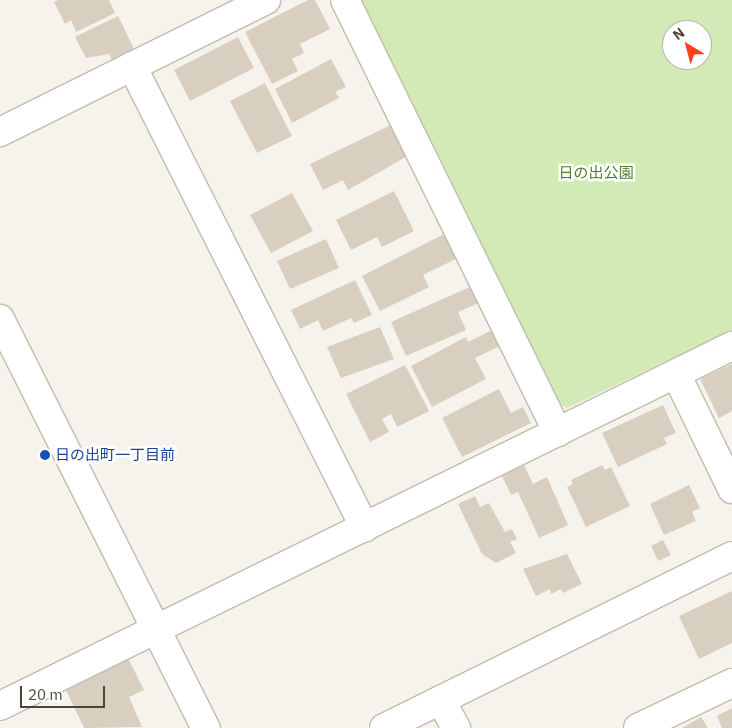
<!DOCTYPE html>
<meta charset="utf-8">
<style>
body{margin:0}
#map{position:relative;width:732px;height:728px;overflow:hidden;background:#f6f3ec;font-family:"IBM Plex Sans","Noto Sans JP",sans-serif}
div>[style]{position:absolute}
.green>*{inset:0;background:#d2eab5}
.building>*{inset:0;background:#d8cfc1}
.roads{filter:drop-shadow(1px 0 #c2bbae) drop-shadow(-1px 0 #c2bbae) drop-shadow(0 1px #c2bbae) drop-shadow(0 -1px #c2bbae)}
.minor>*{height:28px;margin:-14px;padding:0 14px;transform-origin:14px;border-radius:14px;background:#fff}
.dots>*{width:14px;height:14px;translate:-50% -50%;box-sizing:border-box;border:2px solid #fff;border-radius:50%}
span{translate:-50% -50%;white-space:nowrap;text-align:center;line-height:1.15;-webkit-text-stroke:5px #fff;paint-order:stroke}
.park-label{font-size:15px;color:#4a7f2a}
.transit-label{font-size:15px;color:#164399}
.left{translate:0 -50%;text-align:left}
.north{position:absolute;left:662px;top:20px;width:50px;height:50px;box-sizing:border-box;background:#fff;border:1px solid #b7b4b0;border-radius:50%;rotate:323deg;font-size:14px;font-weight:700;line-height:20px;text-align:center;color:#4b4439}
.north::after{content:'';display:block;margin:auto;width:18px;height:22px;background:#fc3f1d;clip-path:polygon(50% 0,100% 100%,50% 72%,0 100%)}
.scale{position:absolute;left:20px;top:686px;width:85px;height:22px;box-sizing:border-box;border:2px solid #4b4439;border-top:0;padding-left:6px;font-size:15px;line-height:18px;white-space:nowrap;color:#4b4439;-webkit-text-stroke:4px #fff;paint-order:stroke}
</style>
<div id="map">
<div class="green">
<div style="clip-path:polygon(evenodd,362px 0,732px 0,732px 330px,567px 408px,554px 401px,362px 0,672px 30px,702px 30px,702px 60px,672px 60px,672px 30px)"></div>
</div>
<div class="building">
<div style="clip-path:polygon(59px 0,109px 0,115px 13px,76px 32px,71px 20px,65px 24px,54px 2px)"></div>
<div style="clip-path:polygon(308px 0,315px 0,330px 29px,300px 44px,304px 53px,292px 59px,298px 71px,272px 84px,245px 32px)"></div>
<div style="clip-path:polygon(118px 16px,137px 55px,114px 65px,109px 54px,86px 58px,75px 37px)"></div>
<div style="clip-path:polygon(238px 37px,254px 68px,190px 101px,174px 70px)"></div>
<div style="clip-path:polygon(331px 59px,346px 87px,335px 92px,339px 98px,292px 123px,275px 89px)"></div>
<div style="clip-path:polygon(265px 83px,292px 136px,257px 153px,230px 101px)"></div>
<div style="clip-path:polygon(395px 123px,411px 154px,348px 190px,343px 180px,323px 190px,310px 164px)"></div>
<div style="clip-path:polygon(394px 191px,414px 231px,382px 247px,377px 237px,351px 250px,336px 220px)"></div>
<div style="clip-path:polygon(292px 193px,313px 231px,271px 253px,250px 215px)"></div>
<div style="clip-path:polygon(450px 231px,462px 256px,423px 275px,429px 287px,380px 311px,362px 276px)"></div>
<div style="clip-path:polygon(326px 239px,339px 268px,290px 289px,277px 261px)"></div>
<div style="clip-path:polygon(355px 280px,372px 315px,354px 323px,351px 318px,323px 331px,318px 320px,300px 329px,291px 310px)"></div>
<div style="clip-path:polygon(472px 286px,479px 303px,458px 312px,466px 330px,406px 356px,391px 322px)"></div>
<div style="clip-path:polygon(380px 327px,394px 359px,341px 378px,327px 347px)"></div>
<div style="clip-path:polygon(492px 330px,500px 346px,475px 358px,486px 379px,432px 407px,411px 366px,466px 337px,468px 342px)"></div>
<div style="clip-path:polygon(732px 364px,732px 411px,719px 418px,700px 379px)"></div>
<div style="clip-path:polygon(405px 365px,429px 411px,397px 427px,391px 414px,382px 419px,389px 432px,370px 442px,346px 394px)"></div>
<div style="clip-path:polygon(499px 389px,511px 413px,523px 407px,531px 423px,462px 457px,442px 418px)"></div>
<div style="clip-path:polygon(663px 405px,676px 433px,664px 438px,667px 444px,618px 467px,602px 433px)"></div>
<div style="clip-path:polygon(524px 465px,533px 484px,547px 477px,568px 525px,539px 538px,518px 492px,511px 495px,502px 476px)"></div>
<div style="clip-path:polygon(602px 465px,605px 470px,611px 467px,630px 506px,586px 527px,567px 487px,573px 484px,571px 480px)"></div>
<div style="clip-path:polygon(689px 485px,700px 508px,692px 512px,696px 521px,664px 535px,650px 504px)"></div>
<div style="clip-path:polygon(475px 496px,480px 507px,489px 503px,505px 532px,512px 529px,517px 539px,510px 542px,516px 553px,496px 563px,482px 554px,458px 504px)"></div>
<div style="clip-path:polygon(663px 540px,671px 555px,658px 561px,651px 546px)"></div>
<div style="clip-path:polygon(567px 554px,582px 584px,563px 593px,561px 589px,551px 594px,550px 589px,536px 596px,523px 569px)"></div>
<div style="clip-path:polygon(732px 591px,732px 643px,699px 659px,679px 616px)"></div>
<div style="clip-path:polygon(128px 658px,144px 690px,129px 697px,142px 727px,84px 728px,65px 688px)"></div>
<div style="clip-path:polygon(732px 708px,732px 728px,722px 728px,717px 716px)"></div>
<div style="clip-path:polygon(701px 717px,708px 728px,682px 728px)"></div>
</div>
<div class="roads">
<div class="minor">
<div style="left:345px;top:0;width:482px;rotate:63.8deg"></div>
<div style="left:132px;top:66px;width:517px;rotate:63.24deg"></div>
<div style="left:0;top:132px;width:297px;rotate:-26.4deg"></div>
<div style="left:0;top:319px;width:458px;rotate:63.3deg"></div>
<div style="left:676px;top:374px;width:128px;rotate:64deg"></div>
<div style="left:441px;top:700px;width:32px;rotate:62deg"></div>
<div style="left:0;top:706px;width:816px;rotate:-26.19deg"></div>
<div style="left:384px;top:728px;width:388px;rotate:-26.3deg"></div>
<div style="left:638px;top:728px;width:104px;rotate:-25.6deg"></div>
</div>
</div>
<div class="dots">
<div style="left:45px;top:455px;background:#1a4fb4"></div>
</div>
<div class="park-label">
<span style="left:596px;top:173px">日の出公園</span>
</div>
<div class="transit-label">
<span class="left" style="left:55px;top:455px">日の出町一丁目前</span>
</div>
<div class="north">N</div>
<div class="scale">20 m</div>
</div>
